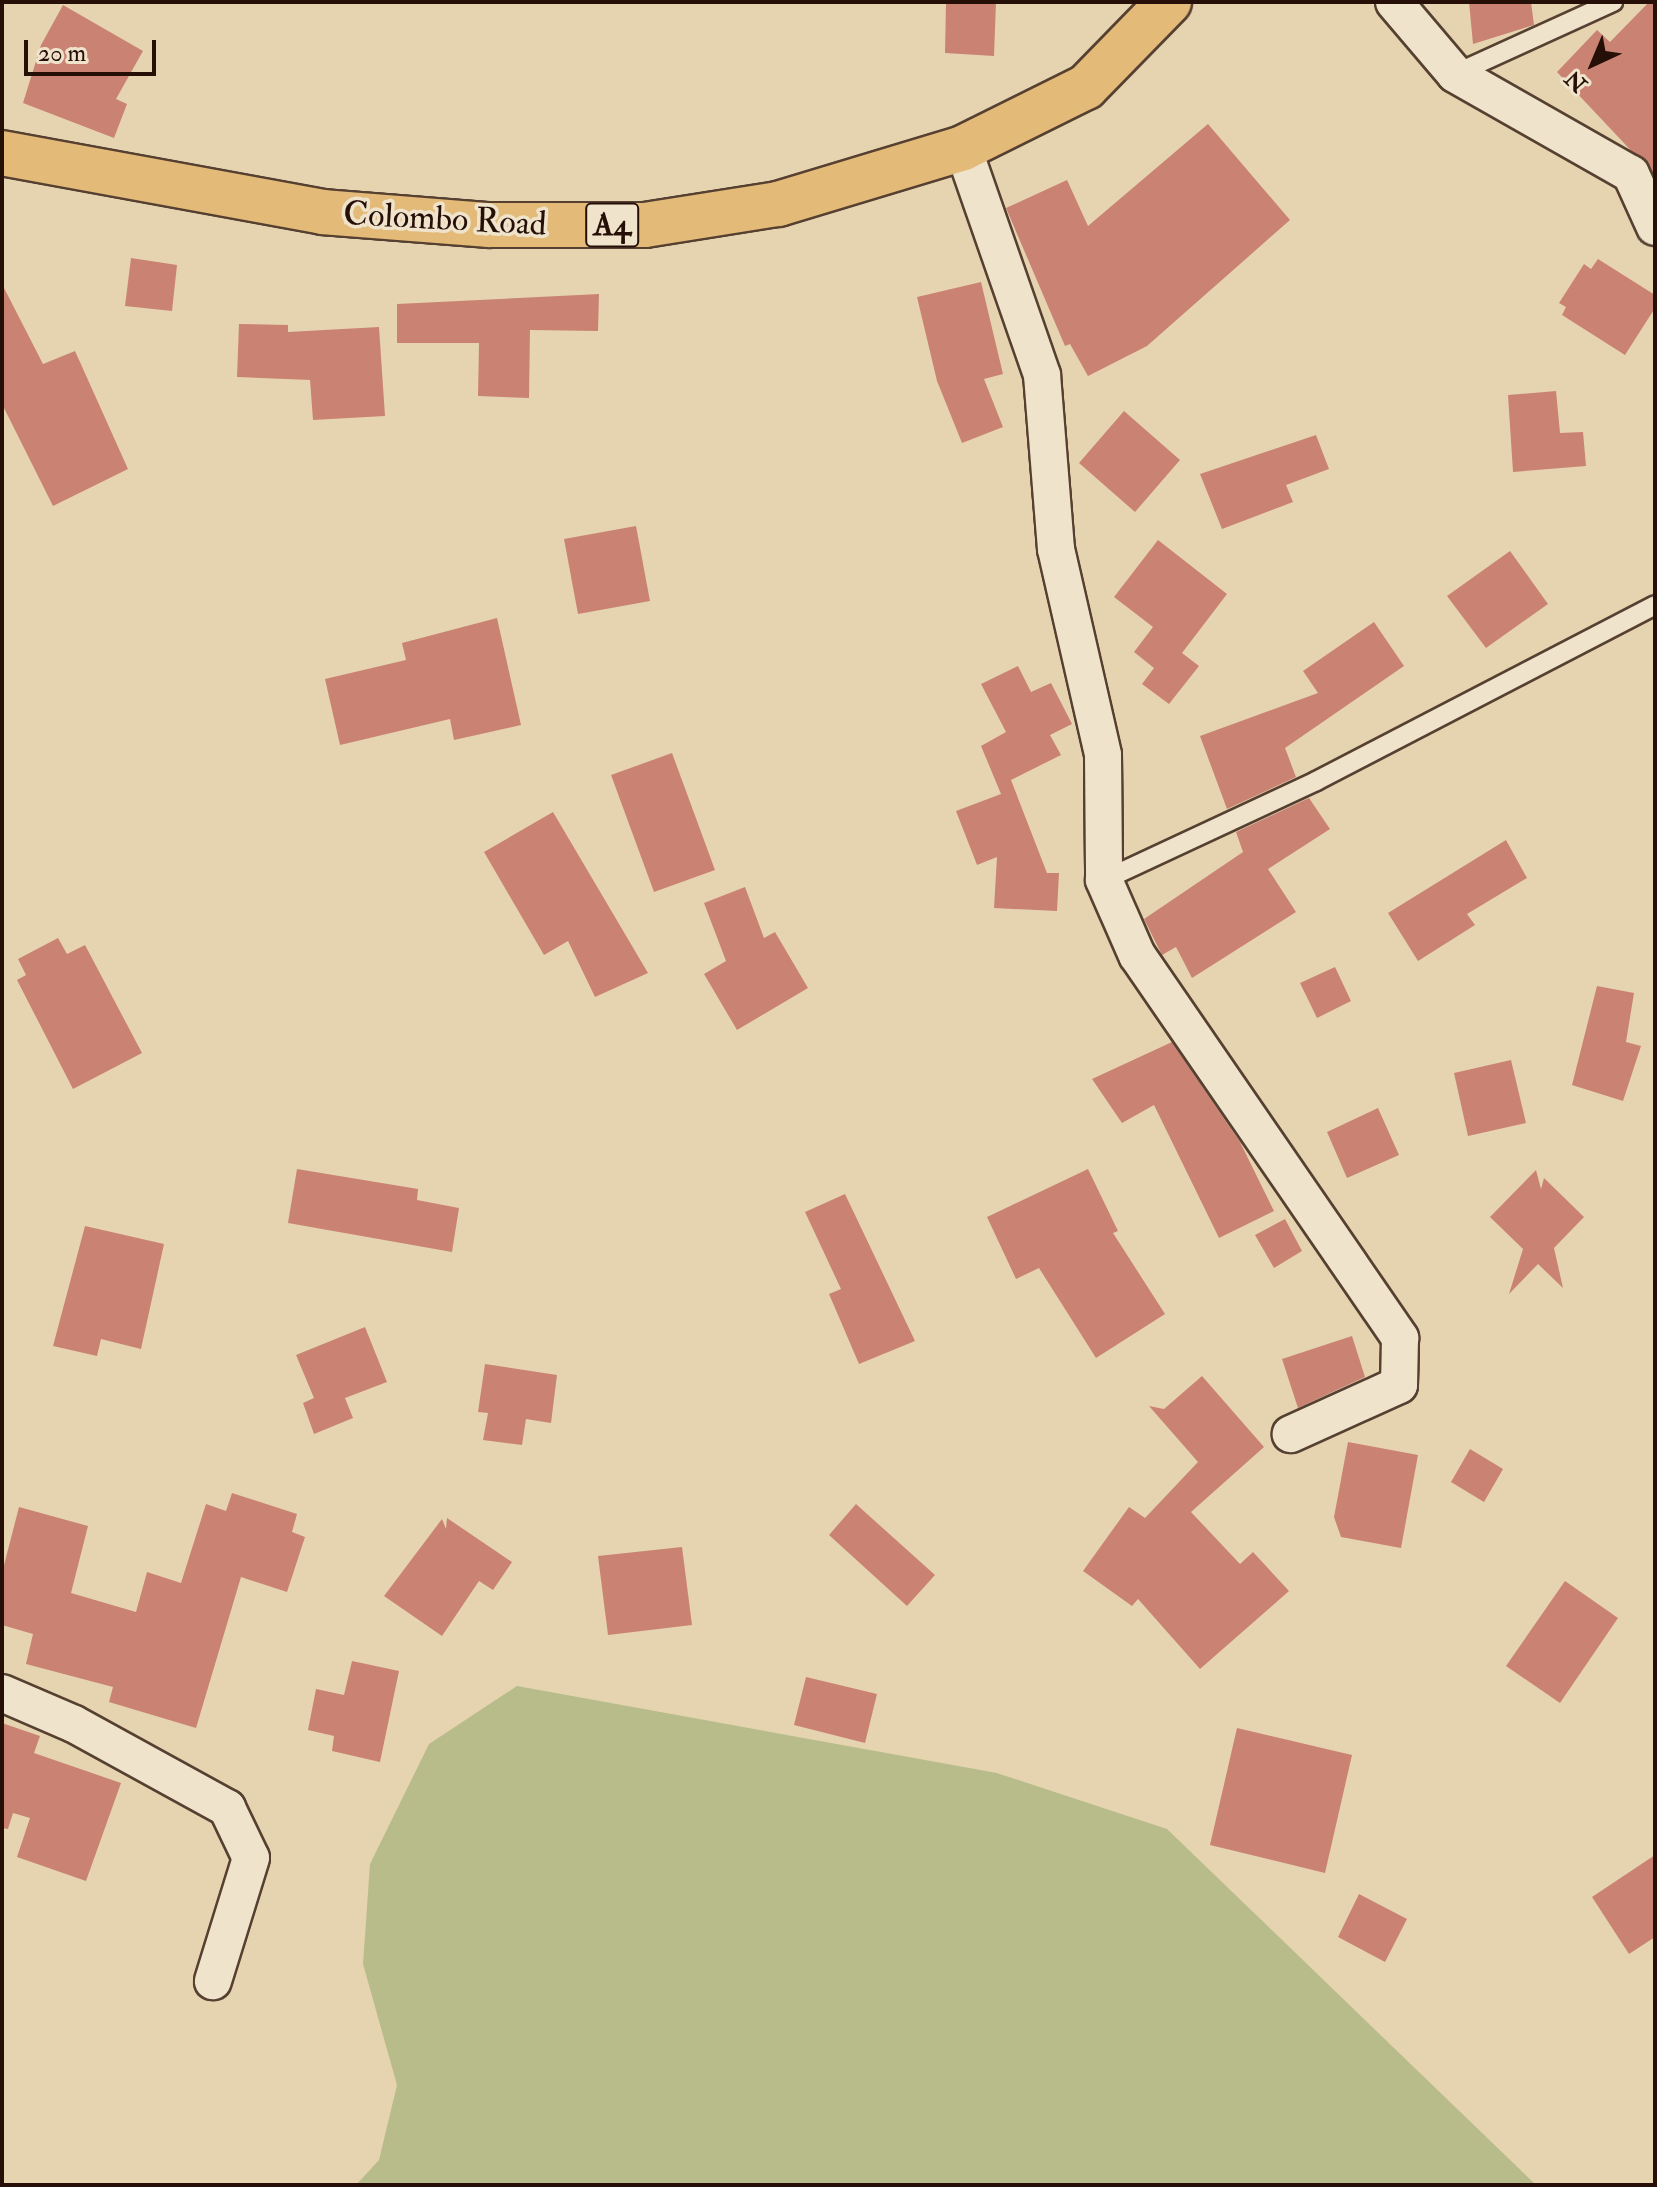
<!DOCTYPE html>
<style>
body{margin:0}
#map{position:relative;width:1657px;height:2187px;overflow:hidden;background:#e6d4b0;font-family:"IM FELL Double Pica",serif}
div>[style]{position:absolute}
.green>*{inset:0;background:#b8bc8a}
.building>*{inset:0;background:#ca8373}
.roads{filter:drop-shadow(2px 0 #564031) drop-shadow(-2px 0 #564031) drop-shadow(0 2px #564031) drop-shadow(0 -2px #564031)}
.lane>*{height:18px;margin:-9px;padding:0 9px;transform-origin:9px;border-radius:9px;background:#efe3cc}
.street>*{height:36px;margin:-18px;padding:0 18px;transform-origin:18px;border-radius:18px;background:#efe3cc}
.highway>*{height:44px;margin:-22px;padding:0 22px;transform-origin:22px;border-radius:22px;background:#e3ba78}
span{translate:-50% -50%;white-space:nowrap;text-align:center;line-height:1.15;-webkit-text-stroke:7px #efe3cc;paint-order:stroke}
.shield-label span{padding:2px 6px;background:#efe3cc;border:2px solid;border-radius:6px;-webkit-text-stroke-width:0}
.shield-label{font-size:32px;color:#260f07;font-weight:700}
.street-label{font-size:34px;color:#260f07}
.frame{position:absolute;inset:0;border:4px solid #260f07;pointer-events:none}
.north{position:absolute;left:1553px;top:24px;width:80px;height:80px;-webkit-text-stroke:6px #efe3cc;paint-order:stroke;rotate:224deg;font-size:22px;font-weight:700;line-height:32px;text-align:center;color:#260f07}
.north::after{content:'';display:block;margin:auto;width:28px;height:36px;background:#260f07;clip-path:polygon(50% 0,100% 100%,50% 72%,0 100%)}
.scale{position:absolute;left:24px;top:40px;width:132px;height:36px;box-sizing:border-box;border:4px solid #260f07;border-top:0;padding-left:10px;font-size:24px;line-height:28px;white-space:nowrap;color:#260f07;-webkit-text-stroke:6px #efe3cc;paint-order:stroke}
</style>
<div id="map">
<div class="green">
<div style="clip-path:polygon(517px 1686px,997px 1773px,1167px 1829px,1536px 2185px,356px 2185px,379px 2160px,397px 2085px,363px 1964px,370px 1864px,429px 1744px)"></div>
</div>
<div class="building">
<div style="clip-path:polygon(946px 2px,996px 2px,994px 56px,945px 53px)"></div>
<div style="clip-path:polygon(1469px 2px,1531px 2px,1534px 25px,1473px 44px)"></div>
<div style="clip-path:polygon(1649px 2px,1655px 2px,1655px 176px,1557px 72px,1597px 30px,1610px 42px)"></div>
<div style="clip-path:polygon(63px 5px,143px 51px,116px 99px,127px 104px,114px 138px,23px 103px,41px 45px)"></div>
<div style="clip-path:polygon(1208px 124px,1290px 220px,1147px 346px,1088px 376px,1070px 344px,1065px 346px,1006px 208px,1067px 180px,1088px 226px)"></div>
<div style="clip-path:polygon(131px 258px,177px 265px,172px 311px,125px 306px)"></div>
<div style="clip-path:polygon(1598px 259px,1655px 295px,1655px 308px,1625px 355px,1562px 315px,1566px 307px,1559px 303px,1584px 264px,1591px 269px)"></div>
<div style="clip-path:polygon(981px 282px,1003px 374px,984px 379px,1003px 427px,962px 443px,937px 381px,917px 297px)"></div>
<div style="clip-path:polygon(2px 284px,43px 364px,75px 351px,128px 469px,53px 506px,2px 404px)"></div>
<div style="clip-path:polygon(599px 294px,598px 331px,530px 330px,529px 398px,478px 396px,479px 343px,397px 343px,397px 304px)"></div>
<div style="clip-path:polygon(239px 324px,288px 325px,288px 332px,379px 327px,385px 416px,313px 420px,310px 380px,237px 377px)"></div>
<div style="clip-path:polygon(1556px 391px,1560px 433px,1583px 432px,1586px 466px,1513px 472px,1508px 395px)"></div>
<div style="clip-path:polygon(1124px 411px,1180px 460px,1135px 512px,1079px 463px)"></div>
<div style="clip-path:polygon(1316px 435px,1329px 469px,1286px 485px,1293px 502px,1222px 529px,1200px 474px)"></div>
<div style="clip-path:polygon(636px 526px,650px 601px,578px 614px,564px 539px)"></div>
<div style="clip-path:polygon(1158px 540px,1227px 594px,1182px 653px,1199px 666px,1169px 704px,1142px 684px,1154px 668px,1134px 652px,1153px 627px,1114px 597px)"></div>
<div style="clip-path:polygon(1510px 551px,1548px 604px,1486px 648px,1447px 596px)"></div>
<div style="clip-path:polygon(497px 618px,521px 725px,454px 740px,450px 719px,340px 745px,325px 679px,406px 660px,402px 643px)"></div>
<div style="clip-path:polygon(1374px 622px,1404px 666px,1285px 748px,1296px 777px,1227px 809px,1200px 736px,1318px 693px,1303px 671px)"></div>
<div style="clip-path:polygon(1018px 666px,1031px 692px,1051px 683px,1072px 724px,1050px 735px,1061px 755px,1011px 780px,1047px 873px,1059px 873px,1057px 911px,994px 908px,997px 857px,977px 865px,956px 811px,1001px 794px,981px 746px,1006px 732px,981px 684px)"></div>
<div style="clip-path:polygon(672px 753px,715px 870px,654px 892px,611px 775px)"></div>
<div style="clip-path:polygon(1309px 798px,1330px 829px,1268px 869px,1296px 912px,1192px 978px,1176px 947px,1162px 955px,1144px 919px,1243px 852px,1236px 832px)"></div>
<div style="clip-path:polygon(553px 812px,648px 973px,595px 997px,568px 941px,544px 955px,484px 852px)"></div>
<div style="clip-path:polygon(1506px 840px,1527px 878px,1467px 914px,1475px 925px,1418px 961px,1388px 913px)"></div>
<div style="clip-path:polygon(745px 887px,764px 938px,775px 932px,808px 988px,737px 1030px,704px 974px,726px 961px,704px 903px)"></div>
<div style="clip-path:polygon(58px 938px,67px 954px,85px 945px,142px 1053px,73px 1089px,17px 980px,26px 975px,18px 959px)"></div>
<div style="clip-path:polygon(1335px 967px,1351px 1001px,1317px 1018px,1300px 983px)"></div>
<div style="clip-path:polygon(1597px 986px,1634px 993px,1626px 1042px,1641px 1046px,1623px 1101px,1572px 1085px)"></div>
<div style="clip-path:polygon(1172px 1042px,1240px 1142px,1274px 1211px,1219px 1238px,1154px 1105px,1122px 1123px,1092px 1079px)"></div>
<div style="clip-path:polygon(1511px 1060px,1526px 1123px,1468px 1136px,1454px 1073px)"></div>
<div style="clip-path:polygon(1378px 1108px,1399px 1155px,1347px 1178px,1327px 1132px)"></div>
<div style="clip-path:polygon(297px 1169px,418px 1189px,417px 1200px,459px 1208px,452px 1252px,288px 1223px)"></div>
<div style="clip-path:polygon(1088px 1169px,1118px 1231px,1113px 1233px,1165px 1314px,1096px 1358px,1039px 1268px,1016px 1279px,987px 1217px)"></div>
<div style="clip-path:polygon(1536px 1170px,1541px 1189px,1544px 1178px,1584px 1217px,1554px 1248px,1563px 1288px,1538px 1264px,1509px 1294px,1523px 1249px,1490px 1217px)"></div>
<div style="clip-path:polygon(845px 1194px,915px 1341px,859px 1364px,829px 1294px,841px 1289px,805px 1212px)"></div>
<div style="clip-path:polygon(1285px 1219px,1302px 1251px,1274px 1268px,1255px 1235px)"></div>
<div style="clip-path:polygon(85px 1226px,164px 1244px,141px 1349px,101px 1339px,97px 1356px,53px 1346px)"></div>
<div style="clip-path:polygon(365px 1327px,387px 1382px,345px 1398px,353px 1418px,314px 1434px,303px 1403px,314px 1398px,296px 1355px)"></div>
<div style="clip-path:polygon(1352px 1336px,1365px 1377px,1298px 1408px,1282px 1359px)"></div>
<div style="clip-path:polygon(485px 1364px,557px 1375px,551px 1423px,526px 1419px,522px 1445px,483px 1440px,488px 1413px,478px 1412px)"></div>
<div style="clip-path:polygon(1202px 1376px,1264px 1447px,1191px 1512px,1240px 1564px,1253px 1552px,1289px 1591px,1200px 1669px,1138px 1599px,1132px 1606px,1083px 1571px,1129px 1507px,1145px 1518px,1198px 1462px,1149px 1406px,1164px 1409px)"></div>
<div style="clip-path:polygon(1348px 1442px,1418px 1455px,1401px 1548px,1341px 1537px,1334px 1517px)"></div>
<div style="clip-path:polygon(1470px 1449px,1503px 1469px,1484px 1502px,1451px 1482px)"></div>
<div style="clip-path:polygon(232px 1493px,297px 1514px,292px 1532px,305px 1537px,287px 1592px,241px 1577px,196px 1728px,109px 1702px,113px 1687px,26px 1664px,33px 1634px,2px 1625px,2px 1573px,19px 1507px,88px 1526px,71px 1593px,136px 1612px,147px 1572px,181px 1583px,206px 1504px,226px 1511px)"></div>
<div style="clip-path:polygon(856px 1504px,935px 1575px,907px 1606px,829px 1535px)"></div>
<div style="clip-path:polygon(447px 1518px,512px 1562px,493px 1590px,479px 1581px,442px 1636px,384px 1596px,442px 1519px,446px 1529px)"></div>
<div style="clip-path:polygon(682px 1547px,692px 1625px,608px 1635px,598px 1556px)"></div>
<div style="clip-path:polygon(1565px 1581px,1618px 1618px,1560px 1703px,1506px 1666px)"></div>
<div style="clip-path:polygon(352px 1661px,399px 1671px,380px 1762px,332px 1751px,334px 1736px,308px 1730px,316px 1689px,344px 1695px)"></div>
<div style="clip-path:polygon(806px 1677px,877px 1694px,865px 1743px,794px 1725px)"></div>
<div style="clip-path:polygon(2px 1723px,40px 1736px,34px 1753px,121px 1783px,86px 1881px,17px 1857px,30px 1818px,13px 1813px,8px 1829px,2px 1828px)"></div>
<div style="clip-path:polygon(1237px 1728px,1352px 1755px,1325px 1873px,1210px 1845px)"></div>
<div style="clip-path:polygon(1655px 1855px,1655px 1937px,1629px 1954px,1592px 1897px)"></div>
<div style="clip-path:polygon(1359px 1894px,1407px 1919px,1385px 1962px,1338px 1937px)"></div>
</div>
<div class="roads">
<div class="lane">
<div style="left:1455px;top:74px;width:174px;rotate:-24.5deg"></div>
<div style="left:1104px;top:880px;width:234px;rotate:-25deg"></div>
<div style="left:1316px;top:781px;width:382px;rotate:-27.4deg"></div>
</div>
<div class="street">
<div style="left:1394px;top:2px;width:94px;rotate:49.7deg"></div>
<div style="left:1455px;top:74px;width:202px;rotate:29.6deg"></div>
<div style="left:1631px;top:174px;width:58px;rotate:65.6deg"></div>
<div style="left:963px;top:148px;width:240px;rotate:70.8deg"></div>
<div style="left:1042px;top:375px;width:175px;rotate:85.4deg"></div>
<div style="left:1056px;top:549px;width:211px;rotate:77.1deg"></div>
<div style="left:1103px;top:755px;width:125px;rotate:89.5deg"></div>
<div style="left:1104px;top:880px;width:82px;rotate:66.3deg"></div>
<div style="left:1137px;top:955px;width:465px;rotate:55.5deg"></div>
<div style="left:1400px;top:1338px;width:47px;rotate:91.2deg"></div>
<div style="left:1399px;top:1385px;width:119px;rotate:155.6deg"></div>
<div style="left:2px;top:1693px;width:78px;rotate:23.3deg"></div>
<div style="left:74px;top:1724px;width:175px;rotate:28.8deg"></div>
<div style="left:227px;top:1808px;width:55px;rotate:64.4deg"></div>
<div style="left:251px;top:1858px;width:129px;rotate:107.2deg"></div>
</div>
<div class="highway">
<div style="left:2px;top:153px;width:325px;rotate:10.4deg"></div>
<div style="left:322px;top:212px;width:168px;rotate:4.5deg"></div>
<div style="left:489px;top:225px;width:156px"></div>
<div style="left:645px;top:225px;width:135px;rotate:-9deg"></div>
<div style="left:778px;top:204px;width:193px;rotate:-16.8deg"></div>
<div style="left:963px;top:148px;width:137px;rotate:-26.4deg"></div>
<div style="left:1086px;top:87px;width:119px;rotate:-45.7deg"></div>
</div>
</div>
<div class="shield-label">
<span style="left:612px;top:225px">A4</span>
</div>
<div class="street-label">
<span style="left:445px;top:219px;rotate:3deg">Colombo Road</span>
</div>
<div class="frame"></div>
<div class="north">N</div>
<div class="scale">20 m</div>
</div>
